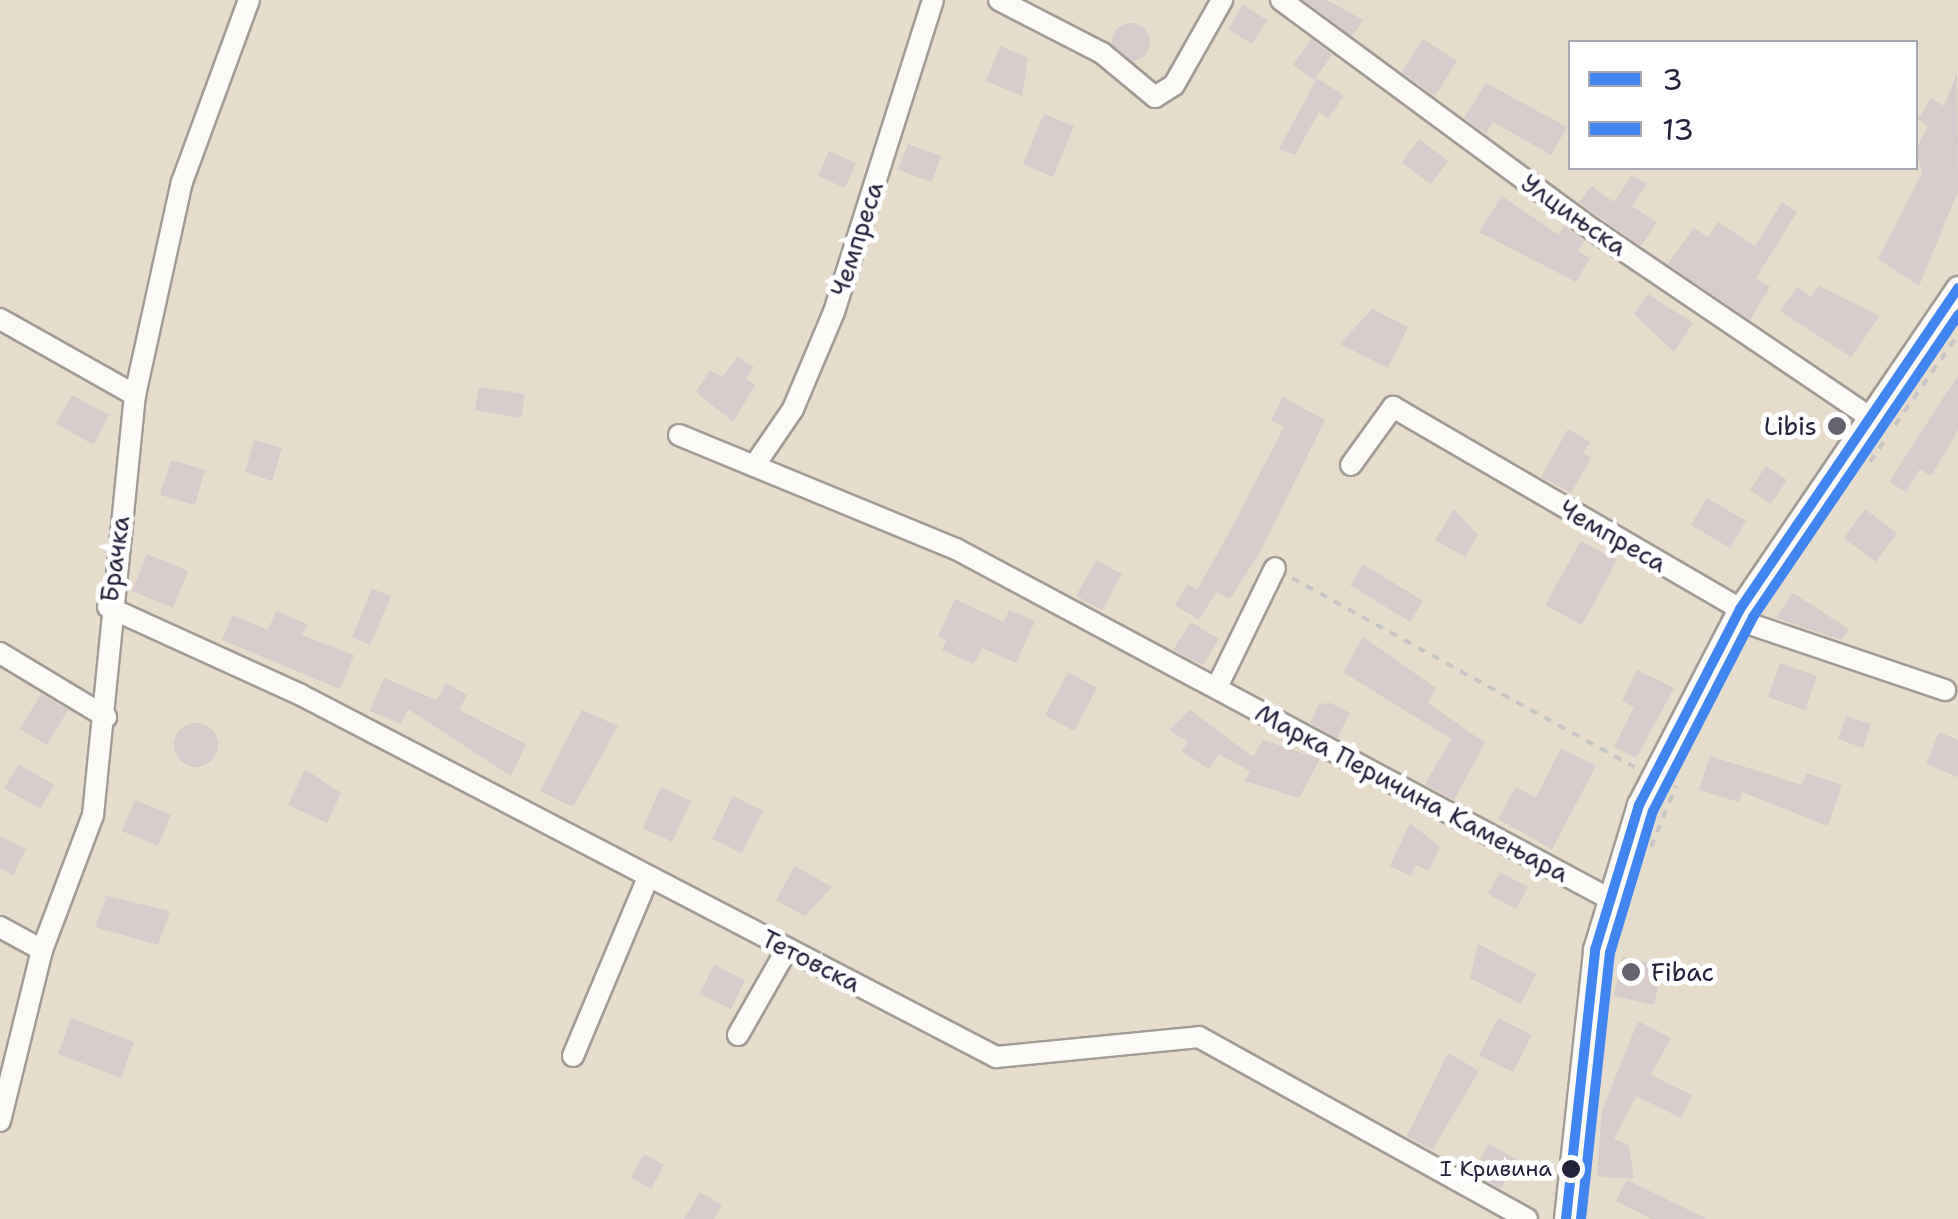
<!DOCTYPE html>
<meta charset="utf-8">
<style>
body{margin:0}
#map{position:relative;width:1958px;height:1219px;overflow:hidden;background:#e6dccc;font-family:"Shantell Sans",sans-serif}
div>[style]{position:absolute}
.building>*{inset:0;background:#d7cbcb}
.round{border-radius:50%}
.path>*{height:4px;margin-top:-2px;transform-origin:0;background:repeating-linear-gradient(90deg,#c7c6c4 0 8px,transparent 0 16px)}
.roads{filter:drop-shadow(2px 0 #a19b95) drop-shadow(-2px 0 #a19b95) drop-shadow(0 2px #a19b95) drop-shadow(0 -2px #a19b95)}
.minor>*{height:20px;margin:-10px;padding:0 10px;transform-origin:10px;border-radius:10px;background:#fbfaf7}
.tertiary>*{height:22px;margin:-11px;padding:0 11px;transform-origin:11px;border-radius:11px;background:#fbfaf7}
.bus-1>*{height:10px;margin:-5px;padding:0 5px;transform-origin:5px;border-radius:5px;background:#4186f0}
.bus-2>*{height:10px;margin:-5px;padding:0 5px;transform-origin:5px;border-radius:5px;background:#4186f0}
.dots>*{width:28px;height:28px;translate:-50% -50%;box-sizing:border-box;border:5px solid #fff;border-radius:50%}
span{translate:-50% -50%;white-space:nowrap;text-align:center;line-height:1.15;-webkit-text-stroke:10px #fff;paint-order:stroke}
.bus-label{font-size:22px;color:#22223b}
.right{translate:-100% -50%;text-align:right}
.street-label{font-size:25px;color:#22223b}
.poi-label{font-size:25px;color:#22223b}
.left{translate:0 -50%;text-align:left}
.legend{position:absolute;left:1568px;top:40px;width:350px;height:130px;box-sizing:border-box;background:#fff;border:2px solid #a7a7b1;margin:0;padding:12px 18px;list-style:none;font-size:30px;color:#22223b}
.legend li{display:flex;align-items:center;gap:20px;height:50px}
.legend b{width:50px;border:2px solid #a7a7b1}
</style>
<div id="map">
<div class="building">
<div style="clip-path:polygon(1304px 0,1327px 0,1363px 20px,1352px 36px)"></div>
<div style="clip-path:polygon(1243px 5px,1267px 20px,1252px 44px,1228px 29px)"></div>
<div class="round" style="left:1112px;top:23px;width:38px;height:38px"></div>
<div style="clip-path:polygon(1311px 39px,1332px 55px,1314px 80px,1293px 65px)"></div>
<div style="clip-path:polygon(1423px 39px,1457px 61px,1435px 96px,1402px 72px)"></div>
<div style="clip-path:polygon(1000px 46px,1028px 58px,1022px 96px,986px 81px)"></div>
<div style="clip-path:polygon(1957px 72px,1958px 191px,1919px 286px,1878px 259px,1922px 173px,1916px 150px,1928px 126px,1918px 119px,1931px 98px,1944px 106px)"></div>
<div style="clip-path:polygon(1317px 78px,1344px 96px,1328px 118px,1319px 112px,1295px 155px,1279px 149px)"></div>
<div style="clip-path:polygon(1486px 83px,1567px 127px,1551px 155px,1493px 122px,1486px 134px,1464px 118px)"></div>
<div style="clip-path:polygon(1044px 114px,1074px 126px,1053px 177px,1023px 164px)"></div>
<div style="clip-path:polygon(1419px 139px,1448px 161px,1431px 184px,1402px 163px)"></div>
<div style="clip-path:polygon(908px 144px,941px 156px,932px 182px,898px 170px)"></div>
<div style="clip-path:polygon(829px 151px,856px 163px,845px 188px,818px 176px)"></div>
<div style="clip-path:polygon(1632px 175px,1647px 184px,1632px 206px,1657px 222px,1641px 246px,1579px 203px,1591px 186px,1614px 202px)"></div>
<div style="clip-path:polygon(1502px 196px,1558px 235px,1564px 226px,1585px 241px,1578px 251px,1590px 258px,1576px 282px,1479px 232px)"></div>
<div style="clip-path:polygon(1782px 202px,1797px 212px,1756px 278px,1770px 287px,1750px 320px,1668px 264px,1694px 228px,1708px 237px,1718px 222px,1755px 246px)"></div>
<div style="clip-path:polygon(1819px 286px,1880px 316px,1851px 357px,1780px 311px,1797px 287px,1811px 297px)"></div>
<div style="clip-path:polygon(1648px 294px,1693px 323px,1674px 352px,1634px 314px)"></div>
<div style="clip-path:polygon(1372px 309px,1408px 327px,1388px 368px,1340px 344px)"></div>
<div style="clip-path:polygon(738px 357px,754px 367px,746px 379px,755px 385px,733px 422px,696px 392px,710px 370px,722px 377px)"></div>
<div style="clip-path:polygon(1958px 375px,1958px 430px,1931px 476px,1920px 469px,1906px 492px,1889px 482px)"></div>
<div style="clip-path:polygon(479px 387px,525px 394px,521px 418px,475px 410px)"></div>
<div style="clip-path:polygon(72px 395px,109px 415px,94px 445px,56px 424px)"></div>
<div style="clip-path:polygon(1283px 397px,1325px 420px,1261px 550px,1230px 599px,1216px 592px,1199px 620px,1175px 605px,1188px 584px,1197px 590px,1229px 533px,1284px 427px,1271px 420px)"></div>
<div style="clip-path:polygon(1568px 429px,1590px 442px,1583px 453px,1591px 458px,1571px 493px,1541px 477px)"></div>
<div style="clip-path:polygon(254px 440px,282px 448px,272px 481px,245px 472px)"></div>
<div style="clip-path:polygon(171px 460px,205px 470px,195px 505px,160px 495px)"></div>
<div style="clip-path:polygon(1766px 466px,1787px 480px,1771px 504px,1750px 490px)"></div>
<div style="clip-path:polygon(1707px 498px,1746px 521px,1730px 548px,1691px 525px)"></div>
<div style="clip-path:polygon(1454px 509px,1478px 535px,1465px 557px,1435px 540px)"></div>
<div style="clip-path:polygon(1865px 509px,1897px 533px,1876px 562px,1844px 538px)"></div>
<div style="clip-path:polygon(1581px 541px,1617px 560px,1582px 625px,1545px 605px)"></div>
<div style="clip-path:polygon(147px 554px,188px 571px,173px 608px,132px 591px)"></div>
<div style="clip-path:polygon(1096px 560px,1122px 574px,1102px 610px,1076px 596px)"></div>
<div style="clip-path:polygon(1363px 564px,1423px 601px,1410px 622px,1350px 585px)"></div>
<div style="clip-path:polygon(372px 589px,391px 596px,370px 645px,352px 637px)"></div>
<div style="clip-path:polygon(1793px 593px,1849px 629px,1841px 640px,1776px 618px)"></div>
<div style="clip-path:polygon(955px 599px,1004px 622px,1009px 610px,1035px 621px,1016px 663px,982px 648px,974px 664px,942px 650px,946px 640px,938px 636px)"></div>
<div style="clip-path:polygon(276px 611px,307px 624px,302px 635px,354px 655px,340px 689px,222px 640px,233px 615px,268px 630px)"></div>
<div style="clip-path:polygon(1191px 622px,1219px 639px,1203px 665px,1173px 650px)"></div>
<div style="clip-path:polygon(1363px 637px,1436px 688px,1428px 703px,1485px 743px,1454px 800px,1425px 784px,1451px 739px,1343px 672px)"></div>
<div style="clip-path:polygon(1780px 663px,1817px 676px,1805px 710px,1768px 697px)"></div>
<div style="clip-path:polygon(1637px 670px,1674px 688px,1636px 758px,1614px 747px,1634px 707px,1622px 701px)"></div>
<div style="clip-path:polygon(1068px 672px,1097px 688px,1074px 731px,1045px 715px)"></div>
<div style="clip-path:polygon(384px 678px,437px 700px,446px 683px,467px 695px,459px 710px,526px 744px,511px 776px,408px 709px,401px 724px,370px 711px)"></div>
<div style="clip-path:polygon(41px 694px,68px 710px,47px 745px,20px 729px)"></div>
<div style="clip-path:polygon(1331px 703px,1350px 713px,1337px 738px,1310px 723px,1319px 704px)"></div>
<div style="clip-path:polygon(582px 710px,618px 726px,573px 807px,540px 791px)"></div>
<div style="clip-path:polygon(1190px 710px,1253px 757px,1263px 740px,1320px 759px,1299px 798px,1245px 781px,1250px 771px,1219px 754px,1209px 769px,1181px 751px,1188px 742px,1169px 730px)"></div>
<div style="clip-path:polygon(1846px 716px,1871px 724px,1863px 748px,1838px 739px)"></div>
<div class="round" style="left:174px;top:723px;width:44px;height:44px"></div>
<div style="clip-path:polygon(1939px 732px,1958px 740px,1958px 777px,1926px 764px)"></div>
<div style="clip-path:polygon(1561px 748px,1596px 766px,1552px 849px,1498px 819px,1516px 787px,1536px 798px)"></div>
<div style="clip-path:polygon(1710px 756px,1802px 785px,1806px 773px,1842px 785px,1828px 826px,1742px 792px,1739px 802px,1699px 790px)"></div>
<div style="clip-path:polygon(19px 764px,54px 785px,40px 809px,4px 788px)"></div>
<div style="clip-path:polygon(305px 769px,341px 793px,327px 823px,288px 805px)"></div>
<div style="clip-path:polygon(661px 787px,691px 801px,672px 842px,643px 828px)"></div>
<div style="clip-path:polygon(733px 796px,763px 811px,742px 853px,712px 839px)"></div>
<div style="clip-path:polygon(135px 800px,171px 815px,158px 846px,122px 831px)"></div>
<div style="clip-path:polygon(1410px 823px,1440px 847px,1429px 871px,1416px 865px,1411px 876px,1390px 866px)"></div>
<div style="clip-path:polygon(0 836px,26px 849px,13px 875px,0 868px)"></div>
<div style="clip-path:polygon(795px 866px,832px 887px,805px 916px,776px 900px)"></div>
<div style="clip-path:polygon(1500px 872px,1528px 887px,1516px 909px,1488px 894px)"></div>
<div style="clip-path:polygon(107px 896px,170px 911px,158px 945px,95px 927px)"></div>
<div style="clip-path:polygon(1478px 944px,1536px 974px,1521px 1004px,1470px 978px)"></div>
<div style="clip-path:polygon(1622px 957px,1662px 965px,1654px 1005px,1614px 996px)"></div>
<div style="clip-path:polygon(714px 965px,745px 980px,731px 1009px,700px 994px)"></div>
<div style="clip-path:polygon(71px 1018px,134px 1042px,121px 1078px,58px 1054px)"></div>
<div style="clip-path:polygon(1498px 1018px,1532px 1035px,1513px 1072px,1479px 1055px)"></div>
<div style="clip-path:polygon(1638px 1021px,1671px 1038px,1651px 1075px,1692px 1095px,1681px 1118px,1636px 1096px,1614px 1139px,1629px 1145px,1634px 1179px,1597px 1176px,1602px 1110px)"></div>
<div style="clip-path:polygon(1448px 1053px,1479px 1071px,1432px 1150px,1407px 1136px)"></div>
<div style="clip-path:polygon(1489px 1144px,1518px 1160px,1501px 1189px,1472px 1173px)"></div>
<div style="clip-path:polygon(644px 1154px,664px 1165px,651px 1189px,631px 1178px)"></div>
<div style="clip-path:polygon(1627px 1180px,1707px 1219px,1652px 1219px,1616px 1201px)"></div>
<div style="clip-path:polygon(700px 1192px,722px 1205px,714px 1219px,684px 1219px)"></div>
</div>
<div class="path">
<div style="left:1895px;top:425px;width:110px;rotate:-55deg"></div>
<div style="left:1870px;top:462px;width:30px;rotate:-56deg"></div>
<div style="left:1292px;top:578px;width:391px;rotate:28.9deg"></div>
<div style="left:1651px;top:847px;width:66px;rotate:-67.7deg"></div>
</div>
<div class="roads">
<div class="minor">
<div style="left:999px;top:0;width:116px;rotate:27.2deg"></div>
<div style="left:1102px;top:53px;width:69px;rotate:39.7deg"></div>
<div style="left:1155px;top:97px;width:22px;rotate:-32deg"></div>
<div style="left:1174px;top:85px;width:98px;rotate:-60.5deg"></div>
<div style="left:1281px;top:0;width:379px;rotate:36.4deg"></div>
<div style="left:1586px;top:225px;width:348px;rotate:34.1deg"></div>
<div style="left:0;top:319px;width:155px;rotate:29.4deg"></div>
<div style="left:679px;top:435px;width:300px;rotate:22.4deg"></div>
<div style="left:956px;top:549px;width:740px;rotate:28.16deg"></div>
<div style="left:1351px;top:465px;width:72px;rotate:-54.1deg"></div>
<div style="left:1393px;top:407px;width:402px;rotate:30.2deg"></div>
<div style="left:754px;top:466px;width:69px;rotate:-55.6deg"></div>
<div style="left:793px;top:409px;width:105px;rotate:-67.1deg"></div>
<div style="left:834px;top:312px;width:327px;rotate:-72.4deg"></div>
<div style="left:108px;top:607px;width:212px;rotate:24.5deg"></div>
<div style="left:301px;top:695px;width:784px;rotate:27.51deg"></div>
<div style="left:996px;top:1057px;width:204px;rotate:-5.6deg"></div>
<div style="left:1199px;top:1037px;width:375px;rotate:29deg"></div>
<div style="left:1735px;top:619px;width:222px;rotate:18.7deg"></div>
<div style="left:0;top:653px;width:124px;rotate:31.1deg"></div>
<div style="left:1217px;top:687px;width:132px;rotate:-64deg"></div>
<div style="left:0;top:927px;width:48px;rotate:28.7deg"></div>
<div style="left:738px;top:1035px;width:99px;rotate:-60.3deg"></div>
<div style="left:573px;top:1056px;width:193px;rotate:-67.2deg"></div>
<div style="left:0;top:1121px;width:176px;rotate:-76.2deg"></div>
<div style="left:42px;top:950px;width:144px;rotate:-69.3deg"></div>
<div style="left:93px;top:815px;width:422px;rotate:-84.3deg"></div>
<div style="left:135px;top:395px;width:218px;rotate:-77.6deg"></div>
<div style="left:182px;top:182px;width:194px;rotate:-69.8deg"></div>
</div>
<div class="tertiary">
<div style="left:1566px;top:1219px;width:271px;rotate:-83.8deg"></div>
<div style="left:1595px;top:950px;width:152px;rotate:-73.1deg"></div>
<div style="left:1639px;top:805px;width:220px;rotate:-62.7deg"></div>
<div style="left:1740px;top:609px;width:388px;rotate:-55.8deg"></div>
</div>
</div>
<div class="bus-1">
<div style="left:1566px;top:1219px;width:271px;rotate:-83.8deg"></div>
<div style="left:1595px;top:950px;width:152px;rotate:-73.1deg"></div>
<div style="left:1639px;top:805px;width:220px;rotate:-62.7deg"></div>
<div style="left:1740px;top:609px;width:388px;rotate:-55.8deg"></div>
</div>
<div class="bus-2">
<div style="left:1581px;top:1219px;width:268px;rotate:-83.8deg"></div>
<div style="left:1610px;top:953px;width:148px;rotate:-73.2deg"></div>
<div style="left:1653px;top:811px;width:218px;rotate:-62.7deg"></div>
<div style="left:1753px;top:617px;width:365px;rotate:-55.8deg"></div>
</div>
<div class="dots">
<div style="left:1837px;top:426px;background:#67636e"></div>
<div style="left:1631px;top:972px;background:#67636e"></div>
<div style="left:1571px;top:1169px;background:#22223b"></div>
</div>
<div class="bus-label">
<span class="right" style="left:1552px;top:1169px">I Кривина</span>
</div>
<div class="street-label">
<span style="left:1574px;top:215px;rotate:35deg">Улцињска</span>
<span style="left:857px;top:239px;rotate:-72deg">Чемпреса</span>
<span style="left:1613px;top:536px;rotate:30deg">Чемпреса</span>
<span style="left:115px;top:559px;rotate:-82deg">Брачка</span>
<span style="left:1412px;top:793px;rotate:28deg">Марка Перичина Камењара</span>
<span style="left:811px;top:961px;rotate:27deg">Тетовска</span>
</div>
<div class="poi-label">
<span class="right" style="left:1817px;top:426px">Libis</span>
<span class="left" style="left:1651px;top:972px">Fibac</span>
</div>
<ul class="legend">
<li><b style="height:12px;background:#4186f0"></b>3</li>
<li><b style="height:12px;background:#4186f0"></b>13</li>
</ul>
</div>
